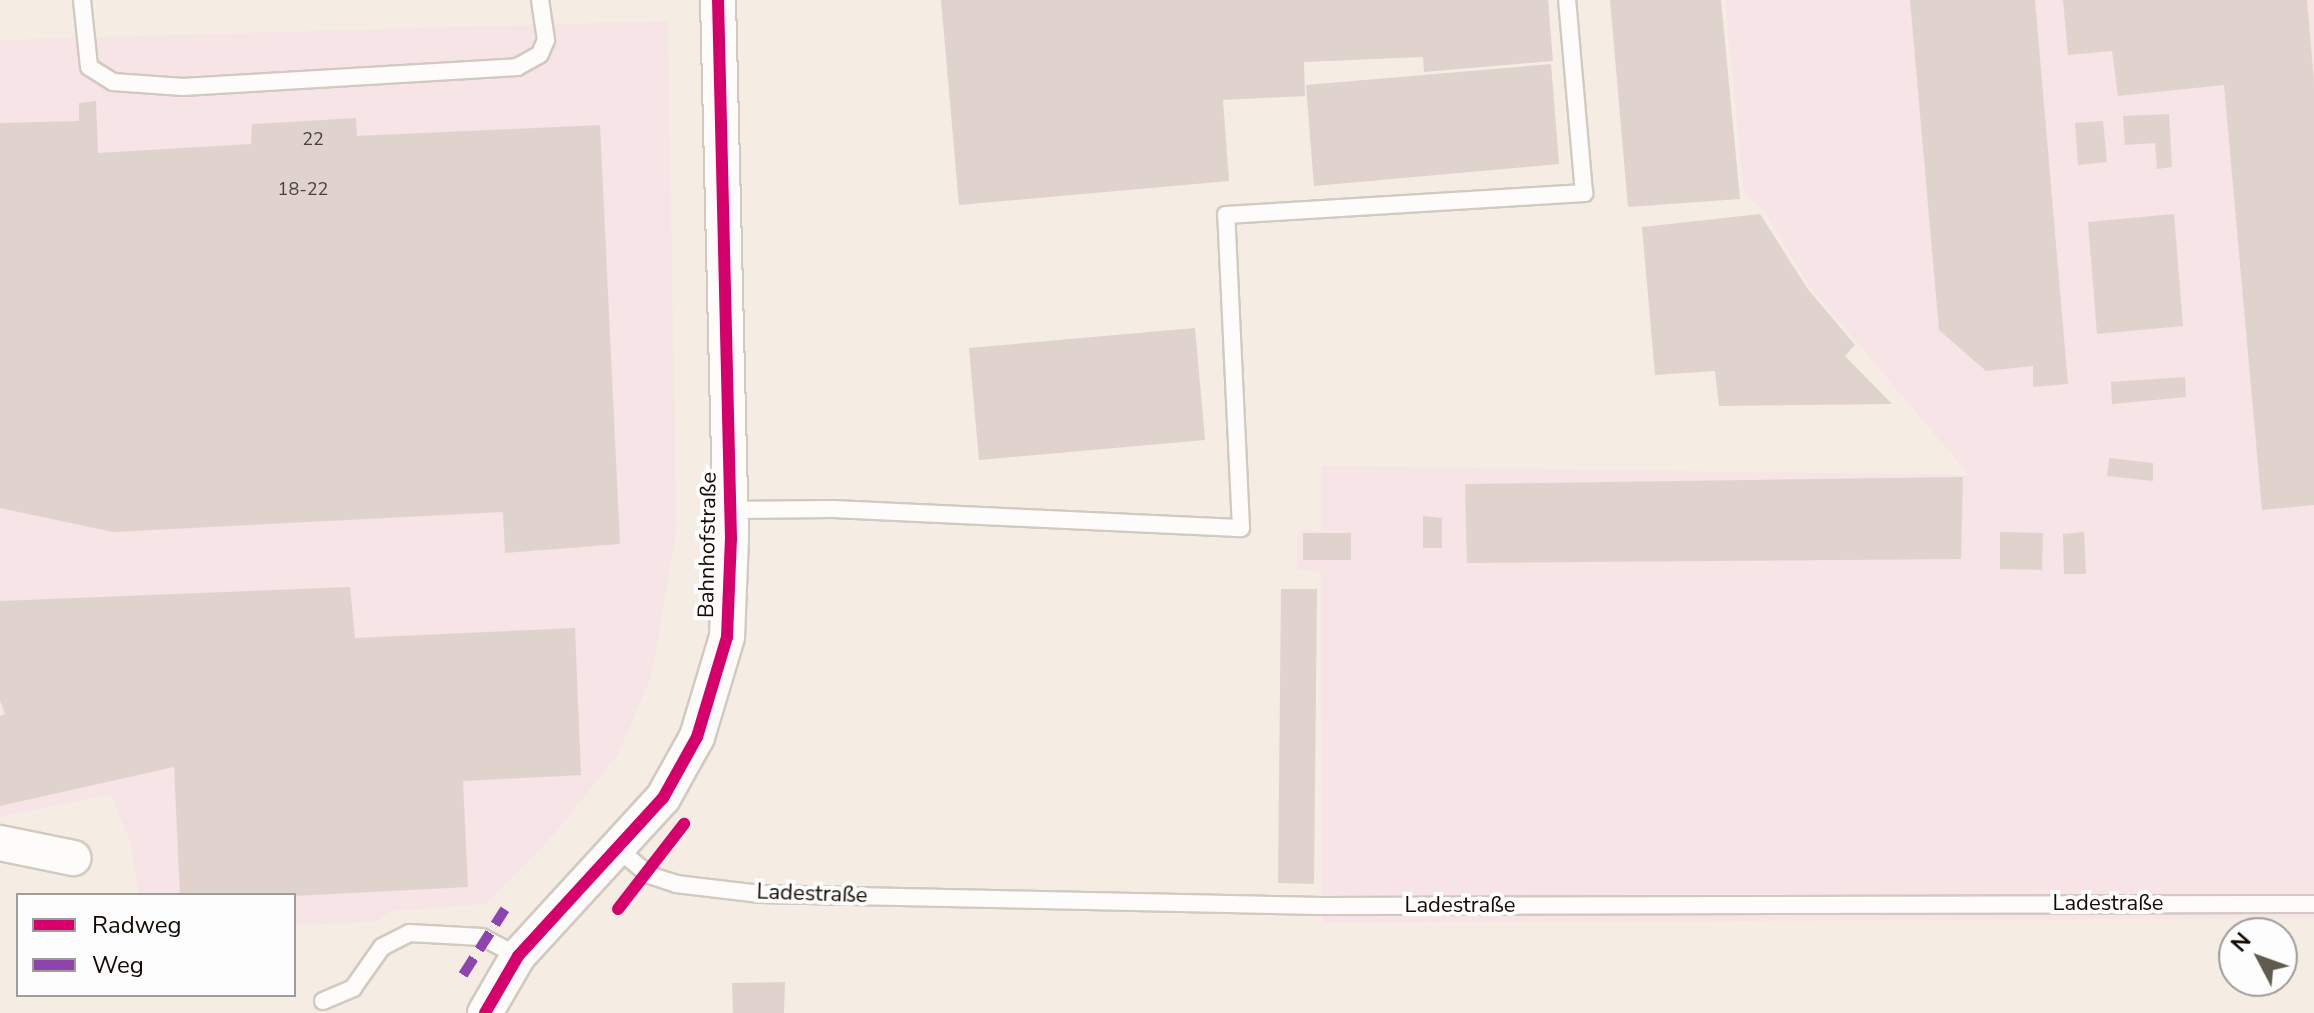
<!DOCTYPE html>
<meta charset="utf-8">
<style>
body{margin:0}
#map{position:relative;width:2314px;height:1013px;overflow:hidden;background:#f5ece3;font-family:"Nunito Sans",sans-serif}
div>[style]{position:absolute}
.industrial>*{inset:0;background:#f6e4e6}
.building>*{inset:0;background:#e0d3cd}
.roads{filter:drop-shadow(2px 0 #d2cac0) drop-shadow(-2px 0 #d2cac0) drop-shadow(0 2px #d2cac0) drop-shadow(0 -2px #d2cac0)}
.lane>*{height:16px;margin:-8px;padding:0 8px;transform-origin:8px;border-radius:8px;background:#fefcfb}
.street>*{height:34px;margin:-17px;padding:0 17px;transform-origin:17px;border-radius:17px;background:#fefcfb}
.quiet>*{height:10px;margin-top:-5px;transform-origin:0;background:repeating-linear-gradient(90deg,#8e44ad 0 20px,transparent 0 30px)}
.cycleway>*{height:12px;margin:-6px;padding:0 6px;transform-origin:6px;border-radius:6px;background:#d6006c}
span{translate:-50% -50%;white-space:nowrap;text-align:center;line-height:1.15;-webkit-text-stroke:8px #fdfdfd;paint-order:stroke}
.number-label{font-size:18px;color:#494039}
.number-label span{-webkit-text-stroke-width:0}
.street-label{font-size:22px;color:#120b03}
.legend{position:absolute;left:16px;top:893px;width:280px;height:104px;box-sizing:border-box;background:#fdfdfd;border:2px solid #9f9c99;margin:0;padding:10px 14px;list-style:none;font-size:24px;color:#120b03}
.legend li{display:flex;align-items:center;gap:16px;height:40px}
.legend b{width:40px;border:2px solid #9f9c99}
.north{position:absolute;left:2218px;top:917px;width:80px;height:80px;box-sizing:border-box;background:#fdfdfd;border:2px solid #9f9c99;border-radius:50%;rotate:311deg;font-size:22px;font-weight:700;line-height:32px;text-align:center;color:#120b03}
.north::after{content:'';display:block;margin:auto;width:28px;height:36px;background:#615a51;clip-path:polygon(50% 0,100% 100%,50% 72%,0 100%)}
</style>
<div id="map">
<div class="industrial">
<div style="clip-path:polygon(1725px 0,2314px 0,2314px 918px,1322px 923px,1321px 572px,1297px 570px,1298px 530px,1321px 531px,1321px 466px,1969px 475px,1810px 287px,1764px 211px,1744px 193px)"></div>
<div style="clip-path:polygon(668px 21px,676px 533px,651px 677px,617px 756px,557px 831px,486px 904px,392px 911px,376px 922px,294px 925px,294px 895px,139px 895px,131px 844px,111px 794px,0 817px,0 40px)"></div>
</div>
<div class="building">
<div style="clip-path:polygon(941px 0,1548px 0,1553px 61px,1424px 72px,1423px 57px,1304px 62px,1305px 96px,1223px 100px,1229px 181px,959px 205px)"></div>
<div style="clip-path:polygon(1610px 0,1721px 0,1740px 199px,1628px 207px)"></div>
<div style="clip-path:polygon(1910px 0,2035px 0,2068px 384px,2033px 387px,2033px 366px,1986px 371px,1939px 330px)"></div>
<div style="clip-path:polygon(2063px 0,2307px 0,2314px 81px,2314px 505px,2262px 510px,2224px 85px,2118px 96px,2112px 51px,2068px 55px)"></div>
<div style="clip-path:polygon(1551px 64px,1559px 164px,1314px 186px,1306px 85px)"></div>
<div style="clip-path:polygon(96px 101px,98px 153px,251px 144px,252px 124px,356px 118px,357px 136px,600px 125px,620px 544px,505px 553px,503px 512px,113px 532px,0 508px,0 123px,79px 121px,79px 103px)"></div>
<div style="clip-path:polygon(2169px 114px,2172px 167px,2157px 169px,2155px 143px,2125px 145px,2123px 116px)"></div>
<div style="clip-path:polygon(2103px 121px,2107px 162px,2078px 165px,2075px 123px)"></div>
<div style="clip-path:polygon(1760px 214px,1807px 288px,1855px 345px,1845px 356px,1892px 404px,1719px 406px,1715px 371px,1655px 375px,1642px 227px)"></div>
<div style="clip-path:polygon(2174px 214px,2183px 326px,2097px 334px,2088px 222px)"></div>
<div style="clip-path:polygon(1195px 328px,1205px 440px,979px 460px,969px 348px)"></div>
<div style="clip-path:polygon(2185px 377px,2186px 397px,2112px 404px,2111px 382px)"></div>
<div style="clip-path:polygon(2109px 458px,2153px 463px,2153px 481px,2107px 476px)"></div>
<div style="clip-path:polygon(1963px 477px,1961px 559px,1467px 563px,1465px 484px)"></div>
<div style="clip-path:polygon(1423px 516px,1442px 518px,1442px 548px,1423px 548px)"></div>
<div style="clip-path:polygon(2000px 532px,2043px 533px,2042px 570px,2000px 569px)"></div>
<div style="clip-path:polygon(2084px 532px,2086px 574px,2064px 574px,2063px 534px)"></div>
<div style="clip-path:polygon(1303px 533px,1351px 533px,1351px 560px,1303px 560px)"></div>
<div style="clip-path:polygon(350px 587px,355px 638px,575px 628px,581px 775px,463px 781px,468px 887px,294px 896px,180px 895px,174px 767px,0 806px,0 716px,5px 714px,0 700px,0 601px)"></div>
<div style="clip-path:polygon(1281px 589px,1317px 589px,1314px 884px,1278px 883px)"></div>
<div style="clip-path:polygon(785px 982px,784px 1013px,733px 1013px,732px 983px)"></div>
</div>
<div class="roads">
<div class="lane">
<div style="left:82px;top:0;width:67px;rotate:84deg"></div>
<div style="left:89px;top:67px;width:28px;rotate:32deg"></div>
<div style="left:113px;top:82px;width:70px;rotate:4.1deg"></div>
<div style="left:183px;top:87px;width:335px;rotate:-3.4deg"></div>
<div style="left:517px;top:67px;width:26px;rotate:-29deg"></div>
<div style="left:540px;top:54px;width:15px;rotate:-67deg"></div>
<div style="left:546px;top:40px;width:40px;rotate:-98.5deg"></div>
<div style="left:730px;top:510px;width:103px;rotate:-0.6deg"></div>
<div style="left:833px;top:509px;width:408px;rotate:2.7deg"></div>
<div style="left:1241px;top:528px;width:313px;rotate:-92.7deg"></div>
<div style="left:1226px;top:215px;width:359px;rotate:-3.5deg"></div>
<div style="left:1584px;top:193px;width:194px;rotate:-95deg"></div>
<div style="left:618px;top:849px;width:40px;rotate:40deg"></div>
<div style="left:649px;top:875px;width:28px;rotate:18deg"></div>
<div style="left:676px;top:884px;width:85px;rotate:6.8deg"></div>
<div style="left:760px;top:894px;width:561px;rotate:1.23deg"></div>
<div style="left:1321px;top:906px;width:993px;rotate:-0.12deg"></div>
<div style="left:323px;top:1001px;width:33px;rotate:-23deg"></div>
<div style="left:353px;top:988px;width:50px;rotate:-54.7deg"></div>
<div style="left:382px;top:947px;width:30px;rotate:-27deg"></div>
<div style="left:409px;top:933px;width:73px;rotate:3.1deg"></div>
<div style="left:482px;top:937px;width:41px;rotate:27.8deg"></div>
</div>
<div class="street">
<div style="left:0;top:843px;width:75px;rotate:11.6deg"></div>
<div style="left:485px;top:1013px;width:66px;rotate:-59.9deg"></div>
<div style="left:518px;top:956px;width:214px;rotate:-47.5deg"></div>
<div style="left:663px;top:798px;width:70px;rotate:-60.9deg"></div>
<div style="left:697px;top:737px;width:104px;rotate:-73.3deg"></div>
<div style="left:727px;top:637px;width:98px;rotate:-87.7deg"></div>
<div style="left:731px;top:539px;width:539px;rotate:-91.38deg"></div>
</div>
</div>
<div class="quiet">
<div style="left:463px;top:975px;width:78px;rotate:-57.5deg"></div>
</div>
<div class="cycleway">
<div style="left:618px;top:909px;width:108px;rotate:-52.2deg"></div>
<div style="left:485px;top:1013px;width:66px;rotate:-59.9deg"></div>
<div style="left:518px;top:956px;width:214px;rotate:-47.5deg"></div>
<div style="left:663px;top:798px;width:70px;rotate:-60.9deg"></div>
<div style="left:697px;top:737px;width:104px;rotate:-73.3deg"></div>
<div style="left:727px;top:637px;width:98px;rotate:-87.7deg"></div>
<div style="left:731px;top:539px;width:539px;rotate:-91.38deg"></div>
</div>
<div class="number-label">
<span style="left:313px;top:139px">22</span>
<span style="left:303px;top:189px">18-22</span>
</div>
<div class="street-label">
<span style="left:708px;top:545px;rotate:-89deg">Bahnhofstraße</span>
<span style="left:812px;top:894px;rotate:2deg">Ladestraße</span>
<span style="left:2108px;top:904px">Ladestraße</span>
<span style="left:1460px;top:906px">Ladestraße</span>
</div>
<ul class="legend">
<li><b style="height:10px;background:#d6006c"></b>Radweg</li>
<li><b style="height:10px;background:#8e44ad"></b>Weg</li>
</ul>
<div class="north">N</div>
</div>
